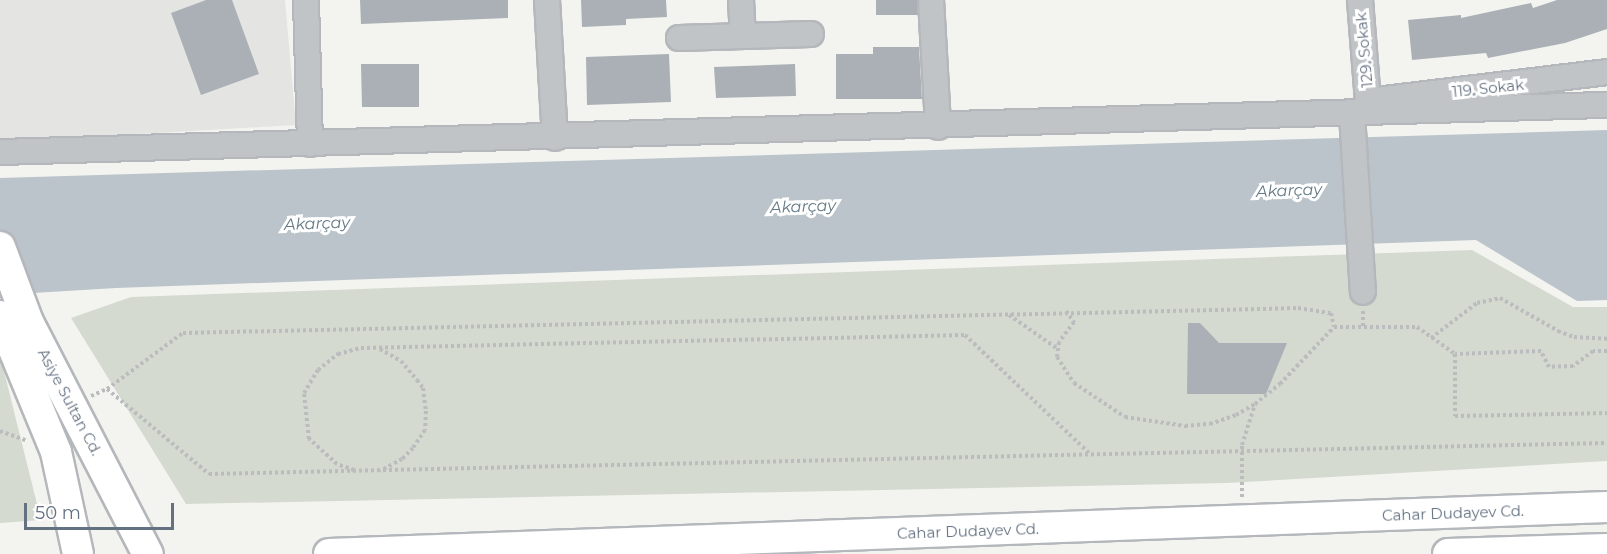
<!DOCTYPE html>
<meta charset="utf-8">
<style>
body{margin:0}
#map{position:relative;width:1607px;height:554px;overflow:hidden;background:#f3f4ef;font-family:Montserrat,sans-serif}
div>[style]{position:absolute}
.built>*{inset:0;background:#e4e5e3}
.green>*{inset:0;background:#d4dad0}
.water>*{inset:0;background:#bac4ca}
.building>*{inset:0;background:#aab0b5}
.path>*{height:4px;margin-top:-2px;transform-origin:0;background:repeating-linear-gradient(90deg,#babcbe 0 3px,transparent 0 6px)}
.roads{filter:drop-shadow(2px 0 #b4b7bb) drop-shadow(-2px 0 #b4b7bb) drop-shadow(0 2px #b4b7bb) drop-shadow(0 -2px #b4b7bb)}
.minor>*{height:24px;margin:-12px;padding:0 12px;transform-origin:12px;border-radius:12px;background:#c1c4c7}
.major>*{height:30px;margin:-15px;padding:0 15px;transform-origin:15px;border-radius:15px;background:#fff}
span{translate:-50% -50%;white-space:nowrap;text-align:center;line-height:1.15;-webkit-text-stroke:6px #fff;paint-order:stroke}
.street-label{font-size:15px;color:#637180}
.water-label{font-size:16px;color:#637a85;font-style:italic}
.scale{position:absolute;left:24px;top:503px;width:150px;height:27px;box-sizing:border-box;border:3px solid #637180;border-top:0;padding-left:8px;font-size:18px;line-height:21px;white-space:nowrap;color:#637180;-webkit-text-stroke:4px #fff;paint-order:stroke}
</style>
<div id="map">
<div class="built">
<div style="clip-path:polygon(0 0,285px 0,296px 125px,0 142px)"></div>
</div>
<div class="green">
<div style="clip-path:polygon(1472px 250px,1573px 307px,1607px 307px,1607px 461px,1227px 483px,186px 504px,71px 318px,131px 297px)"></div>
<div style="clip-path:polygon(0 355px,41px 520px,0 523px)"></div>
</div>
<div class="water">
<div style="clip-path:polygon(1607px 130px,1607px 300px,1577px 301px,1476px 240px,116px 288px,0 295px,0 178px)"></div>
</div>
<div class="building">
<div style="clip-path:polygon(206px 0,232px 0,259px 74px,201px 95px,171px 13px)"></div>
<div style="clip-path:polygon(360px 0,508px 0,508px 18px,361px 24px)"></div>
<div style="clip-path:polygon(581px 0,666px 0,667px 17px,626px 19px,626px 25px,582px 27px)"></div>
<div style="clip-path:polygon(876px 0,917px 0,918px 15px,876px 15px)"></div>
<div style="clip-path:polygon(1557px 0,1607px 0,1607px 29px,1565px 43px,1488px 58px,1486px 53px,1412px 60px,1408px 20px,1461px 15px,1461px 18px,1531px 3px,1533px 8px)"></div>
<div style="clip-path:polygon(873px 47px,919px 47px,922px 99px,836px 99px,836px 54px,873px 54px)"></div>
<div style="clip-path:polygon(669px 54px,671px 102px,587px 105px,586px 57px)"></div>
<div style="clip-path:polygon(361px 64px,419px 64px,419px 107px,362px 107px)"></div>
<div style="clip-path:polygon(795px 64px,796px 96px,716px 98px,714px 67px)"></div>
<div style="clip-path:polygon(1188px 323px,1200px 323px,1219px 343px,1287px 343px,1266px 394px,1187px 394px)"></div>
</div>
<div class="path">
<div style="left:1066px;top:311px;width:14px;rotate:54deg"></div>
<div style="left:1074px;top:322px;width:25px;rotate:127deg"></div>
<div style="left:1059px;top:342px;width:15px;rotate:98deg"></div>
<div style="left:1057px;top:357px;width:31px;rotate:57deg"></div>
<div style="left:1074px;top:383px;width:61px;rotate:33.7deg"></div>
<div style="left:1125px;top:417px;width:61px;rotate:8.5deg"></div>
<div style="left:1185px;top:426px;width:25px;rotate:-5deg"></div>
<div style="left:1210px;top:424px;width:28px;rotate:-19deg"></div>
<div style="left:1236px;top:415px;width:22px;rotate:-30deg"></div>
<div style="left:1255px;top:404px;width:32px;rotate:-39deg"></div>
<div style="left:1280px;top:384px;width:79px;rotate:-46.5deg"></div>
<div style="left:1363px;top:311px;width:16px;rotate:90deg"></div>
<div style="left:1009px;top:315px;width:60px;rotate:34.8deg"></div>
<div style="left:1431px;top:338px;width:58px;rotate:-37.3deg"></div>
<div style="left:1477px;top:303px;width:24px;rotate:-12deg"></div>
<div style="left:1500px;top:298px;width:67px;rotate:29.6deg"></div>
<div style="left:1558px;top:331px;width:17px;rotate:21deg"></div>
<div style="left:1574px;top:337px;width:33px;rotate:3deg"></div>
<div style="left:380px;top:349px;width:24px;rotate:30deg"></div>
<div style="left:401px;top:361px;width:25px;rotate:50deg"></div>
<div style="left:417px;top:380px;width:10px;rotate:53deg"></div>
<div style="left:423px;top:388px;width:23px;rotate:83deg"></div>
<div style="left:426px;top:411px;width:19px;rotate:93deg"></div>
<div style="left:425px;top:430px;width:22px;rotate:124deg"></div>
<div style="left:413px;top:448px;width:16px;rotate:135deg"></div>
<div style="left:402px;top:459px;width:25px;rotate:151deg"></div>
<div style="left:1607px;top:351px;width:14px;rotate:180deg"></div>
<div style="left:1593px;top:351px;width:25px;rotate:143deg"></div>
<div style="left:1573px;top:366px;width:24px;rotate:178deg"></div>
<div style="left:1549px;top:367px;width:18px;rotate:-117deg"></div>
<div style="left:1541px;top:351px;width:86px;rotate:178deg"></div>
<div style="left:1455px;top:354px;width:62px;rotate:90deg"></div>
<div style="left:1455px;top:416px;width:152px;rotate:-1.1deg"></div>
<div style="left:107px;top:389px;width:133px;rotate:39.8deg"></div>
<div style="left:209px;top:474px;width:1398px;rotate:-1.27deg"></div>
<div style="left:91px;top:396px;width:17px;rotate:-24deg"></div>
<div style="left:107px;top:389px;width:94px;rotate:-36.4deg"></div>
<div style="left:183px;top:333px;width:1115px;rotate:-1.28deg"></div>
<div style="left:1298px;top:308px;width:33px;rotate:9deg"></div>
<div style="left:1331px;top:313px;width:14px;rotate:78deg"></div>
<div style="left:1334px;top:327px;width:83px"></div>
<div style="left:1417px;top:327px;width:47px;rotate:35.4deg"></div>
<div style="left:0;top:431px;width:27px;rotate:20deg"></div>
<div style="left:354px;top:470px;width:18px;rotate:-161deg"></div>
<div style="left:337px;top:464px;width:38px;rotate:-138deg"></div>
<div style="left:309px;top:439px;width:46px;rotate:-96.2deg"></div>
<div style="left:304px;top:393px;width:27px;rotate:-59deg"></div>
<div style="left:318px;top:370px;width:26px;rotate:-39deg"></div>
<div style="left:338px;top:354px;width:24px;rotate:-15deg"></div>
<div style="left:361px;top:348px;width:604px;rotate:-1.23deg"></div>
<div style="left:965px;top:335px;width:173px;rotate:43.6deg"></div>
<div style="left:1242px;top:497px;width:52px;rotate:-90deg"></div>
<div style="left:1242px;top:445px;width:43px;rotate:-72.4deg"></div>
</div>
<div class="roads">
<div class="minor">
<div style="left:306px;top:0;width:144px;rotate:88.4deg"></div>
<div style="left:547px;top:0;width:138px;rotate:86.7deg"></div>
<div style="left:741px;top:0;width:36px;rotate:87deg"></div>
<div style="left:931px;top:0;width:127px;rotate:86.8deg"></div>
<div style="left:1360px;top:0;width:101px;rotate:85.5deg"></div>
<div style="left:1368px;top:101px;width:241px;rotate:-6.9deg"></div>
<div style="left:679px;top:38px;width:132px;rotate:-1.7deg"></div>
<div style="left:1352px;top:114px;width:178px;rotate:86.5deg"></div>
<div style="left:0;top:152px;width:1608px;rotate:-1.68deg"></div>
</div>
<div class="major">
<div style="left:0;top:247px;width:80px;rotate:69.5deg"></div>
<div style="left:28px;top:322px;width:261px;rotate:62.7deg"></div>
<div style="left:0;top:316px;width:147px;rotate:67.6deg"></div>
<div style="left:56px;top:452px;width:104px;rotate:77.8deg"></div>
<div style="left:329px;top:554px;width:1279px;rotate:-2.11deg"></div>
<div style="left:1448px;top:554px;width:159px;rotate:-1.8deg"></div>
</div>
</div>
<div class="street-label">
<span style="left:1364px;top:50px;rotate:-95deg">129. Sokak</span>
<span style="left:1488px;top:88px;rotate:-6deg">119. Sokak</span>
<span style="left:70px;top:402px;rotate:62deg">Asiye Sultan Cd.</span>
<span style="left:1453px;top:513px;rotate:-2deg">Cahar Dudayev Cd.</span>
<span style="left:968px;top:531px;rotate:-2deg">Cahar Dudayev Cd.</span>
</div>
<div class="water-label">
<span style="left:1289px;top:191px;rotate:-2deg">Akarçay</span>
<span style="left:803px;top:207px;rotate:-2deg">Akarçay</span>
<span style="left:317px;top:224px;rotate:-2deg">Akarçay</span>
</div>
<div class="scale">50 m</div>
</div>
